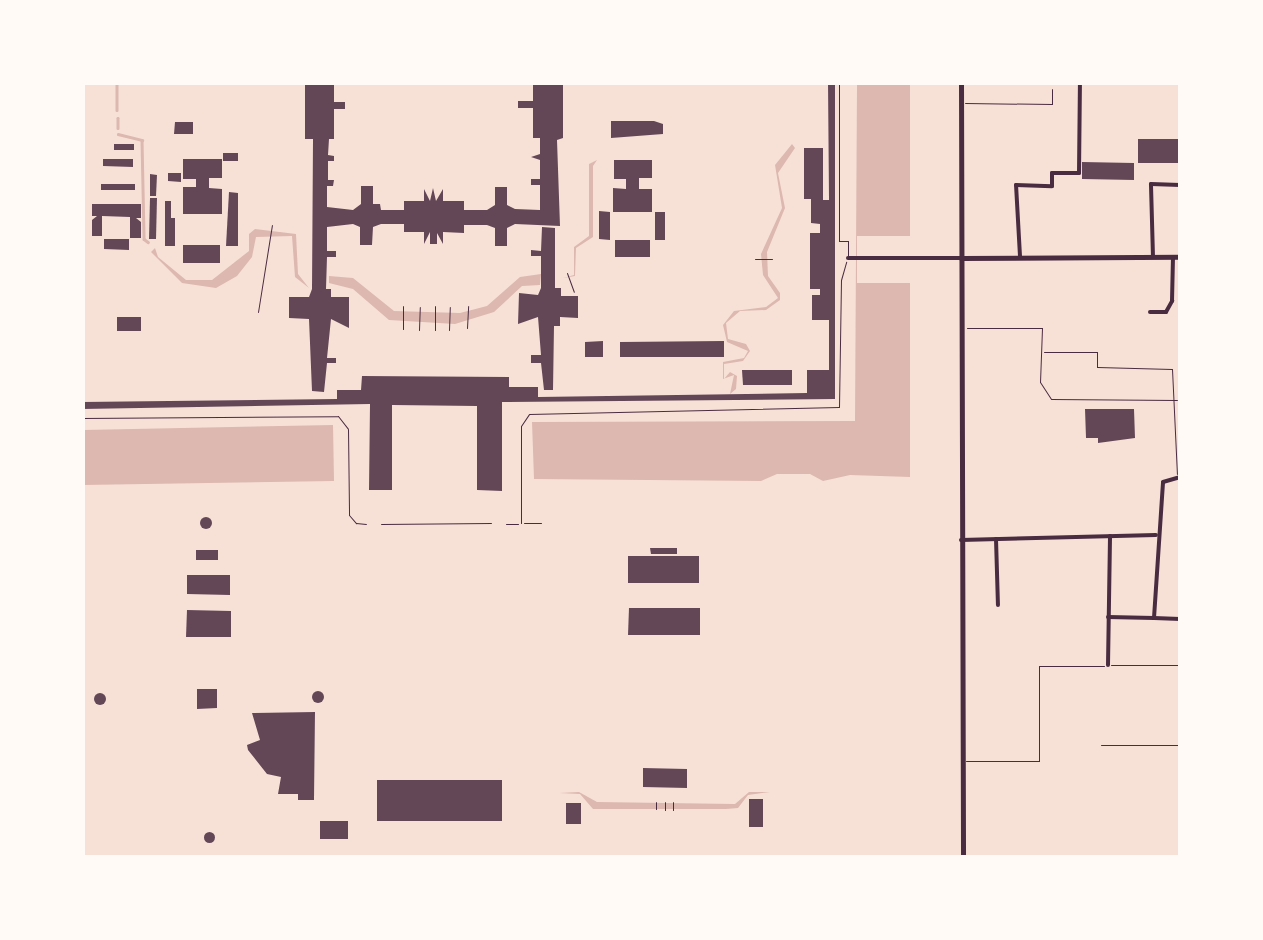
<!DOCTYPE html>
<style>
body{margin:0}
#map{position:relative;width:1263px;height:940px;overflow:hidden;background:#f7e1d7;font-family:"Roboto Condensed",sans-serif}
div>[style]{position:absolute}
.water>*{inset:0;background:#dcb8b0}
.pier>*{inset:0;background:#f7e1d7}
.stream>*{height:2.5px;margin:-1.25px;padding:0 1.25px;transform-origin:1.25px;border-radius:1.25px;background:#dcb8b0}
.building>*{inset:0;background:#644757}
.round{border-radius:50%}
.path>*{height:1px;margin:-0.5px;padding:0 0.5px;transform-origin:0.5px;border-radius:0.5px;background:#4a2c40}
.service>*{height:1px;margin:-0.5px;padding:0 0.5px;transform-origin:0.5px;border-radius:0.5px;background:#4a2c40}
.minor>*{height:4px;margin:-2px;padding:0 2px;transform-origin:2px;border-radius:2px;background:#4a2c40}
.tertiary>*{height:5px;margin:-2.5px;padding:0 2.5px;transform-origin:2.5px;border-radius:2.5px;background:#4a2c40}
.secondary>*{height:5px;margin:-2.5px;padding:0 2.5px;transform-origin:2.5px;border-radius:2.5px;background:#4a2c40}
span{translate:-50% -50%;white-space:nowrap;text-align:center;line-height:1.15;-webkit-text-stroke:8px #fffaf5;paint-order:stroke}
.frame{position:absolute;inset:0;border:85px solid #fffaf5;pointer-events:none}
</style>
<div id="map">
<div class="water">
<div style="clip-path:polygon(857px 83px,910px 83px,910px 477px,850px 475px,823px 481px,810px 474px,777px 474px,761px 481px,534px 479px,532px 422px,855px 421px)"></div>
<div style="clip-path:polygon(792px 144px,795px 148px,778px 173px,785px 208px,767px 252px,768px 276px,780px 293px,780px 300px,766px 310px,740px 311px,726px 323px,728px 339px,746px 344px,750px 351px,743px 361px,724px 364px,724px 379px,730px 372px,737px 376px,736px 389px,730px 394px,734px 375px,723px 379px,723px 362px,744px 358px,748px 351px,727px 342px,723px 325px,734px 311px,766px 307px,778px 298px,763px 275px,761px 254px,782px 208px,775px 165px)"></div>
<div style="clip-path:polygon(597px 160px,593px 166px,593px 237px,576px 248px,575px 276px,563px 278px,574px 275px,574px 247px,589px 236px,589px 164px)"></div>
<div style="clip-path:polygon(255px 229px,296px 234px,298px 274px,309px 288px,295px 277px,292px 236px,256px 237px,252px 257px,237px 276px,216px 288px,182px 283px,151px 252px,155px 248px,158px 257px,186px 280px,212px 280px,249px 251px,249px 234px)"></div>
<div style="clip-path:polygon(541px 274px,540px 285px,522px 286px,494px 312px,455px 324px,389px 320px,353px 289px,329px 283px,329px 276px,353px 278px,394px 311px,460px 313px,487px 306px,520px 277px)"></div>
<div style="clip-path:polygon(333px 425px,334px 481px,83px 485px,83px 430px)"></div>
<div style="clip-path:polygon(579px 792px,597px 802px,735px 804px,749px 792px,770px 792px,748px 795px,738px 808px,726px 809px,593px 809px,580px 794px,559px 793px)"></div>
</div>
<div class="pier">
<div style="clip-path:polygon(857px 236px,913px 236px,913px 283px,857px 283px)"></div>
</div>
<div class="stream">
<div style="left:117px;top:82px;width:28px;rotate:90deg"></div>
<div style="left:118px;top:118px;width:10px;rotate:90deg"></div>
<div style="left:118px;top:134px;width:25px;rotate:14deg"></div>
<div style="left:142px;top:140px;width:99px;rotate:88.8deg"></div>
<div style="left:144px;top:239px;width:5px;rotate:37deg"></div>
</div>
<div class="building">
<div style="clip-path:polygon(305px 82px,334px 82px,334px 102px,345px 102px,345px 109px,334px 109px,334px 139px,329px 139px,328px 155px,334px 156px,334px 161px,328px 161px,328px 180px,334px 180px,333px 186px,327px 186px,327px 207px,353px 210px,361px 204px,361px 186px,373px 186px,373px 204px,380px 204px,381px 210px,404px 210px,404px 201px,424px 201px,424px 189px,430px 201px,433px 188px,436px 201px,443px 189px,443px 201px,464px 201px,464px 210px,487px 210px,495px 205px,495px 187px,507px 187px,507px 205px,515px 209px,540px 210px,540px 185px,531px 185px,531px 179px,540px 179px,540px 160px,531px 157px,540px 154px,540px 138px,533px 138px,533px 108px,518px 108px,518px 101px,533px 101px,533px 82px,563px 82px,563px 138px,557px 140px,560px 226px,515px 224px,507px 228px,507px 246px,495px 246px,495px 228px,487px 225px,464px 225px,464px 233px,443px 232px,443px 244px,437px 233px,437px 244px,430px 244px,430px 232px,424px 244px,424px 232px,404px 232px,404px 224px,381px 224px,373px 227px,372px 245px,360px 245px,360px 227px,353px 224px,327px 227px,327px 251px,336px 251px,336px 257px,327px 257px,326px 289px,331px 289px,331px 297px,349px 297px,349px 328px,331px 319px,327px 358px,336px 358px,336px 363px,327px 363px,324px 392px,312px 391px,309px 319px,289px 318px,289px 297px,309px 297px,312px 289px,313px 139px,305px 139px)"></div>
<div style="clip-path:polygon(828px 82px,835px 82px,835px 399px,502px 402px,502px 491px,477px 490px,477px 406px,392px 405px,392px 490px,369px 490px,370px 404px,82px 409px,82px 402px,337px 399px,337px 390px,361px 390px,362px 376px,509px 377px,509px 387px,538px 387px,538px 397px,807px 393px,807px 370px,829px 370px,829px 320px,812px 320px,812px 295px,820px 295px,820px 289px,810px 289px,810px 233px,820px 233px,820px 224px,811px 223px,811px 199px,804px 199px,804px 148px,823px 148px,823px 200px,829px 200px)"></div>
<div style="clip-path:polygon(611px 121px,654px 121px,663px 124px,663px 134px,611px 138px)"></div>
<div style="clip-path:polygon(175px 122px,193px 122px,193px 134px,174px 134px)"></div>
<div style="clip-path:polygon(1138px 139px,1180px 139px,1180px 163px,1138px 163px)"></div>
<div style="clip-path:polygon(114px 144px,134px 144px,134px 150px,114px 150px)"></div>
<div style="clip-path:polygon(223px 153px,238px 153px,238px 161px,223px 161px)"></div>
<div style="clip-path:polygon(103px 159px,133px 159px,133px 167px,103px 166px)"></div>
<div style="clip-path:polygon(183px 159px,222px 159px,222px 178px,209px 178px,209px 188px,222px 189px,222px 214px,183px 214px,183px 187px,196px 187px,196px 179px,183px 179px)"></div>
<div style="clip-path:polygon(614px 160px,652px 160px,652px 178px,639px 178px,639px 189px,652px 189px,652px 212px,613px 212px,613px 188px,626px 189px,626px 179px,614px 179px)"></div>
<div style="clip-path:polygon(1082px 162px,1134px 163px,1134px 180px,1082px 179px)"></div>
<div style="clip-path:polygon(168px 173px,181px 173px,181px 182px,168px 181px)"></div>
<div style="clip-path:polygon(150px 174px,157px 175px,156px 196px,150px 196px)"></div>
<div style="clip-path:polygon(101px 184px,135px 184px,135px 190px,101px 190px)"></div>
<div style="clip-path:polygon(229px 192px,238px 193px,238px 246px,226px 246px)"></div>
<div style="clip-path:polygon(150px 198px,157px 198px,156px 239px,149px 239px)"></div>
<div style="clip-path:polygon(165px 201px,171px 201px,171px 218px,175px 218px,175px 246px,165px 246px)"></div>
<div style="clip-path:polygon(92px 204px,141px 204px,141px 218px,136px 218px,141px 222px,141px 238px,130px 238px,130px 217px,102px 216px,102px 236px,92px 236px,92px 220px,97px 216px,92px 216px)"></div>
<div style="clip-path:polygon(599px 211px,610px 212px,610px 240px,599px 239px)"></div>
<div style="clip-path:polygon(655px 212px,665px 212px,665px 240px,655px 240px)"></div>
<div style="clip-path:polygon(542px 227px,555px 228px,555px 288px,561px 288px,561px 296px,578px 296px,578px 318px,560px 317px,560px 326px,554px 326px,553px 390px,544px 390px,541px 363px,531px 363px,531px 355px,541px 355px,538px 317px,518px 324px,519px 293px,538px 295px,541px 288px,541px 256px,531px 256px,531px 250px,541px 251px)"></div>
<div style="clip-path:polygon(104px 239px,129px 239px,129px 250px,104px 249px)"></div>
<div style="clip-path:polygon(615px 240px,650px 240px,650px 257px,615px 257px)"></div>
<div style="clip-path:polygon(183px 245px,220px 245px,220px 263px,183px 263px)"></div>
<div style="clip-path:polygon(117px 317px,141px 317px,141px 331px,117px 331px)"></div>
<div style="clip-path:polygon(603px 341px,603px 357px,585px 357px,585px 342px)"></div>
<div style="clip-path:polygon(724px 341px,724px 357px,620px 357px,620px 342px)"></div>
<div style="clip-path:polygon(742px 370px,792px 370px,792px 385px,743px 385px)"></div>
<div style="clip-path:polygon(1085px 409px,1134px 409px,1135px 438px,1098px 443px,1098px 438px,1086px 438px)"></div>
<div class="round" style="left:200px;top:517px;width:12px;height:12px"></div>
<div style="clip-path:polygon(650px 548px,677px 548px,677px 554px,651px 554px)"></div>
<div style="clip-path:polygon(196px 550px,218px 550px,218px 560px,196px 560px)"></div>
<div style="clip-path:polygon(628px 556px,699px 556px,699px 583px,628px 583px)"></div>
<div style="clip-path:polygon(187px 575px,230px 575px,230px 595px,187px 594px)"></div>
<div style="clip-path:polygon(629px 608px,700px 608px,700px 635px,628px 635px)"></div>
<div style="clip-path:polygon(187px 610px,231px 611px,231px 637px,186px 637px)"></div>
<div style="clip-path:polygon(197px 689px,217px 689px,217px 708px,197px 709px)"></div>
<div class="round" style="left:312px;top:691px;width:12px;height:12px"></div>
<div class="round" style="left:94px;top:693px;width:12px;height:12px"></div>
<div style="clip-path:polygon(315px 712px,314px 800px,298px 800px,298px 794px,278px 794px,281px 777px,267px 774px,248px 750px,247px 745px,260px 740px,252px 713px)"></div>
<div style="clip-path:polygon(643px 768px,687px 769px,687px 788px,643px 787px)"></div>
<div style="clip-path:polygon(377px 780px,502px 780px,502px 821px,377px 821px)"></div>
<div style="clip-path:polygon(749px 799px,763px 799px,763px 827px,749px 827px)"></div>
<div style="clip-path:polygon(566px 803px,581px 803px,581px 824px,566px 824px)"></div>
<div style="clip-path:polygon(320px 821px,348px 821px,348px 839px,320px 839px)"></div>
<div class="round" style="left:203.5px;top:831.5px;width:11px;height:11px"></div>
</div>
<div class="path">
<div style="left:567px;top:273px;width:20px;rotate:70deg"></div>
<div style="left:258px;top:312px;width:88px;rotate:-80.9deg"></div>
<div style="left:467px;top:328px;width:22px;rotate:-87deg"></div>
<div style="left:403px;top:329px;width:23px;rotate:-90deg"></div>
<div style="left:419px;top:330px;width:23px;rotate:-88deg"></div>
<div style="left:435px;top:330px;width:24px;rotate:-90deg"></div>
<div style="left:449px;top:330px;width:23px;rotate:-88deg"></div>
<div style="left:656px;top:802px;width:7px;rotate:90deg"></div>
<div style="left:665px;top:802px;width:8px;rotate:90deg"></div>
<div style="left:673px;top:802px;width:8px;rotate:90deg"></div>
</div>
<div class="service">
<div style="left:839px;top:82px;width:159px;rotate:90deg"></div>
<div style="left:839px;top:241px;width:9px"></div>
<div style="left:848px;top:241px;width:15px;rotate:90deg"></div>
<div style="left:965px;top:103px;width:87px;rotate:0.7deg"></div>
<div style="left:1052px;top:104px;width:15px;rotate:-90deg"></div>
<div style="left:755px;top:259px;width:17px"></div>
<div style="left:967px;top:328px;width:75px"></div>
<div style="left:1042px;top:328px;width:54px;rotate:92.1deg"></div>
<div style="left:1040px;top:382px;width:20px;rotate:57deg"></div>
<div style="left:1051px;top:399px;width:126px;rotate:0.5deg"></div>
<div style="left:1044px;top:352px;width:53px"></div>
<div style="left:1097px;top:352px;width:15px;rotate:90deg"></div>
<div style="left:1097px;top:367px;width:75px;rotate:1.5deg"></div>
<div style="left:1172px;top:369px;width:105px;rotate:87.3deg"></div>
<div style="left:82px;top:418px;width:256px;rotate:-0.4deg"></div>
<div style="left:338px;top:416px;width:16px;rotate:52deg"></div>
<div style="left:348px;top:429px;width:86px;rotate:89.3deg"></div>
<div style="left:349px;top:515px;width:11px;rotate:49deg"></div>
<div style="left:356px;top:523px;width:10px;rotate:6deg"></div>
<div style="left:521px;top:523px;width:97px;rotate:-90deg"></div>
<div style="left:521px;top:426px;width:14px;rotate:-56deg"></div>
<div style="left:529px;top:414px;width:310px;rotate:-1.3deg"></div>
<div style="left:839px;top:407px;width:127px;rotate:-89.1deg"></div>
<div style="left:841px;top:280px;width:19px;rotate:-74deg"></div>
<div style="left:524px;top:523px;width:17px"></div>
<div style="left:381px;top:524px;width:110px;rotate:-0.5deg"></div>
<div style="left:506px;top:524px;width:12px"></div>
<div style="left:1111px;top:665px;width:69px"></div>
<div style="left:1101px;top:745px;width:79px"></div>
<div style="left:966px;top:761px;width:73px"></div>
<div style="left:1039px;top:761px;width:95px;rotate:-90deg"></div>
<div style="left:1039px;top:666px;width:65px"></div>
</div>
<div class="minor">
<div style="left:1020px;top:256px;width:71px;rotate:-93.2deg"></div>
<div style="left:1016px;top:185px;width:36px;rotate:2deg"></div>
<div style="left:1052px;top:186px;width:13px;rotate:-90deg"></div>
<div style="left:1052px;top:173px;width:27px"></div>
<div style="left:1079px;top:173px;width:91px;rotate:-89.4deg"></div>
<div style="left:1153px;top:257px;width:73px;rotate:-91.6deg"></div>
<div style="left:1151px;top:184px;width:29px;rotate:2deg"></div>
<div style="left:848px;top:258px;width:113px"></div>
<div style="left:1150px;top:312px;width:16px"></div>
<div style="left:1166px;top:312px;width:13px;rotate:-61deg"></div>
<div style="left:1172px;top:301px;width:44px;rotate:-88.7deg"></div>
<div style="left:996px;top:539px;width:66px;rotate:88.3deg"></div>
<div style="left:961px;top:540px;width:195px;rotate:-1.5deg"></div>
<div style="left:1108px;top:617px;width:46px;rotate:1.2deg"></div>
<div style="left:1154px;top:618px;width:136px;rotate:-86.2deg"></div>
<div style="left:1163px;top:482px;width:18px;rotate:-16deg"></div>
<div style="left:1154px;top:618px;width:26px;rotate:2deg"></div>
<div style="left:1108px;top:665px;width:129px;rotate:-89.1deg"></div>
</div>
<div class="tertiary">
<div style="left:961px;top:82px;width:776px;rotate:89.85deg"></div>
</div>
<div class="secondary">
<div style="left:961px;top:258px;width:219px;rotate:-0.3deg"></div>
</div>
<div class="frame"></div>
</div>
